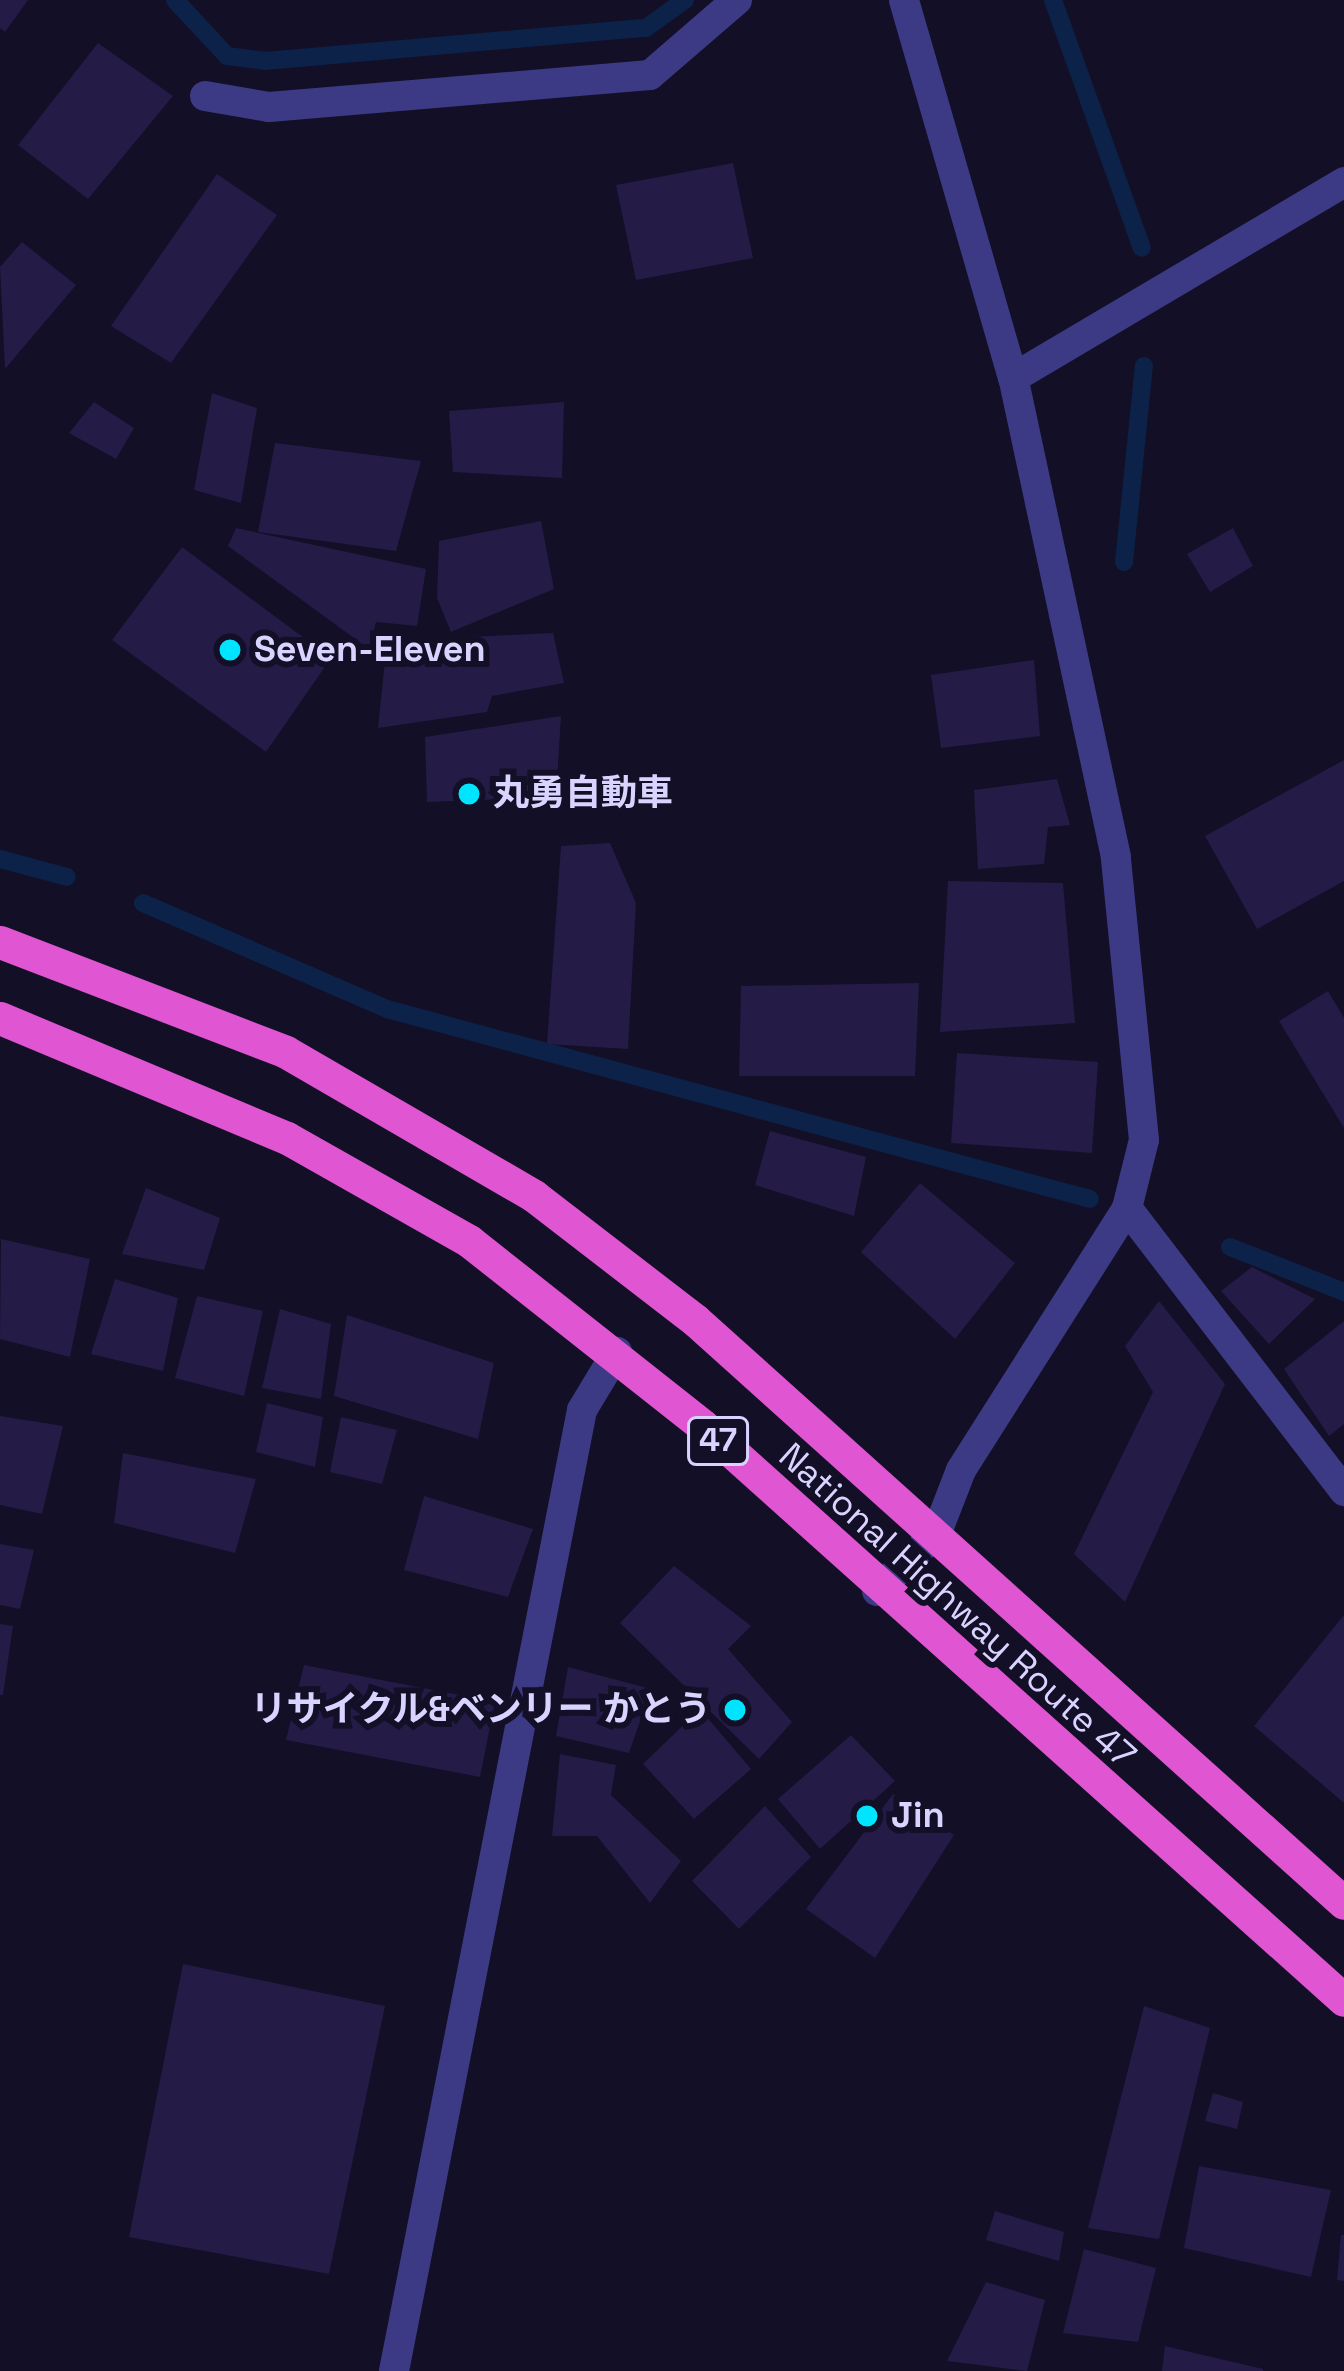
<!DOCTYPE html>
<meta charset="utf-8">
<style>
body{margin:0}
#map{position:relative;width:1344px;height:2371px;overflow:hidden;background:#130f26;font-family:"Space Grotesk","Noto Sans JP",sans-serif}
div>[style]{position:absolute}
.stream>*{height:18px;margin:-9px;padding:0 9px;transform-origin:9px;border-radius:9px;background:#0c2248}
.building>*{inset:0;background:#241b47}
.minor>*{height:30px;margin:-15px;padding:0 15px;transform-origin:15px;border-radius:15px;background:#3d3a85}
.trunk>*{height:33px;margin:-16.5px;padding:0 16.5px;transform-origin:16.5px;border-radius:16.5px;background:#e055d1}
.dots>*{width:33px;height:33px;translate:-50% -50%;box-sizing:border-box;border:6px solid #130f26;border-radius:50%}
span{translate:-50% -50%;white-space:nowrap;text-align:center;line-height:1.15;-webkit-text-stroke:12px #130f26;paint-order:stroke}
.shield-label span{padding:3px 9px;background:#130f26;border:3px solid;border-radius:9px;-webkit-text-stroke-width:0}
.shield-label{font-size:33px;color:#d9d4ff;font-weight:700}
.poi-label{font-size:36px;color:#d9d4ff;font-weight:700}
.left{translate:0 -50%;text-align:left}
.right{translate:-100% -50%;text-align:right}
.street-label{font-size:36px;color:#d9d4ff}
</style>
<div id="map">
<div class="stream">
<div style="left:175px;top:0;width:76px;rotate:47.1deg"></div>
<div style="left:227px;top:56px;width:38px;rotate:7deg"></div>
<div style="left:265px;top:61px;width:382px;rotate:-5deg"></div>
<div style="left:646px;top:28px;width:48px;rotate:-35.7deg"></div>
<div style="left:1053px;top:0;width:263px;rotate:70.3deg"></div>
<div style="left:1124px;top:562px;width:197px;rotate:-84.2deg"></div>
<div style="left:0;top:859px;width:69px;rotate:15deg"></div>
<div style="left:143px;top:903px;width:266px;rotate:23.5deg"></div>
<div style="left:387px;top:1009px;width:728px;rotate:15.12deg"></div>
<div style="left:1230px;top:1247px;width:123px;rotate:21.5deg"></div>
</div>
<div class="building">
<div style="clip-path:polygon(0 0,28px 0,5px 32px,0 28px)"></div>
<div style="clip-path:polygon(98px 43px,173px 96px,88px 199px,18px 145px)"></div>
<div style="clip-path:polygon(733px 163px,753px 258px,636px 280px,616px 185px)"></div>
<div style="clip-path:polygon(217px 174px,277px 215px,171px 363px,111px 326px)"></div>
<div style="clip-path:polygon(22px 242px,76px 285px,5px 369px,0 267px)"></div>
<div style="clip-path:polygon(212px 393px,257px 408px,241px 503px,194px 490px)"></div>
<div style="clip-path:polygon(94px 402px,134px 428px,116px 459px,69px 433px)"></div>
<div style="clip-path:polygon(564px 402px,562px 478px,453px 472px,449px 411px)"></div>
<div style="clip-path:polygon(275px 443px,421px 461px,396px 551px,258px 532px)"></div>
<div style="clip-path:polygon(541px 521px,554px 589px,451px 632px,437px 598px,439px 541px)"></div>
<div style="clip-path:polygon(236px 528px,426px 569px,417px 626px,376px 622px,369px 649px,228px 546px)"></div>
<div style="clip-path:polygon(1233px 528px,1253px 566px,1210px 592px,1187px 554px)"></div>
<div style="clip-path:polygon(182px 547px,331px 658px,266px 752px,112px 640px)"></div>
<div style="clip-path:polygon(553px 633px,564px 683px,492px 696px,487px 712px,378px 728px,387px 641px)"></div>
<div style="clip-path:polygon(1034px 660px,1040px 736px,941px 748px,931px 675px)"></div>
<div style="clip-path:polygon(561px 716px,556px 797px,427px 802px,425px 737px)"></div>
<div style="clip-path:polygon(1344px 760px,1344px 881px,1257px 929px,1205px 836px)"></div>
<div style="clip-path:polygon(1057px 779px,1070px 825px,1048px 827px,1044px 864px,978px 869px,974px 790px)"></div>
<div style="clip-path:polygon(610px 843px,636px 903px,628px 1049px,547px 1044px,561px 846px)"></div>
<div style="clip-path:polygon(948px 881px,1063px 883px,1075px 1023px,940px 1032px)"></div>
<div style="clip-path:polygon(919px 983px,915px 1076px,739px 1076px,741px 986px)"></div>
<div style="clip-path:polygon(1328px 991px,1344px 1018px,1344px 1128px,1279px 1021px)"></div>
<div style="clip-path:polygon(957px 1053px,1098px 1062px,1092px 1153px,951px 1143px)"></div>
<div style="clip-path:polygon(770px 1131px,866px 1157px,854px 1216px,755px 1185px)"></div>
<div style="clip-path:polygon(920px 1183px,1015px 1263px,955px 1339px,861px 1252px)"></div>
<div style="clip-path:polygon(146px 1188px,220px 1218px,204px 1270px,122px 1254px)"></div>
<div style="clip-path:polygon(1px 1239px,90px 1259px,70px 1357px,0 1339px)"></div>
<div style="clip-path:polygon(1252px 1267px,1315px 1299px,1269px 1344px,1221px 1291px)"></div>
<div style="clip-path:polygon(115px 1279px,178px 1298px,163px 1371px,91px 1354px)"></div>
<div style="clip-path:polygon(197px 1296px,263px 1311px,244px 1396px,175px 1378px)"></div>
<div style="clip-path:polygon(1159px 1301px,1225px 1384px,1125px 1602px,1074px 1554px,1153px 1392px,1125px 1346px)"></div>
<div style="clip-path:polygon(280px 1309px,331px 1324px,321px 1399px,262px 1388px)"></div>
<div style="clip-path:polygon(347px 1315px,494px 1363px,478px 1439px,334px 1396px)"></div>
<div style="clip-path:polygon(1344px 1321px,1344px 1424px,1329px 1436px,1284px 1369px)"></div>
<div style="clip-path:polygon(267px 1403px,323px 1417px,315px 1467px,256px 1452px)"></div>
<div style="clip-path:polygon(0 1416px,63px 1426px,42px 1514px,0 1505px)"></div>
<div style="clip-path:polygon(341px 1417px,397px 1430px,382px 1484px,330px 1472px)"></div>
<div style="clip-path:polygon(123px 1453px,256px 1479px,235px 1553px,114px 1523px)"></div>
<div style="clip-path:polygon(424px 1496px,533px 1529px,508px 1597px,404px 1570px)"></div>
<div style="clip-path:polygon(0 1544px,34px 1550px,20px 1609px,0 1605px)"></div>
<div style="clip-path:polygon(674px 1566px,751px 1626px,728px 1649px,792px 1722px,759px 1759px,620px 1623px)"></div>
<div style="clip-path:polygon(1344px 1615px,1344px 1803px,1254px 1726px)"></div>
<div style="clip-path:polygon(0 1624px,13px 1626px,3px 1695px,0 1695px)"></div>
<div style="clip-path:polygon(304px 1665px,495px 1702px,480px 1777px,286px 1740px)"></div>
<div style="clip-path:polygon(568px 1667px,651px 1689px,629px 1753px,556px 1736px)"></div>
<div style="clip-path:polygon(700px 1709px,751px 1769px,694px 1819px,643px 1764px)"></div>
<div style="clip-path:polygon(851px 1735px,895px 1781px,820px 1849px,778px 1799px)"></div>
<div style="clip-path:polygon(560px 1754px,616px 1765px,611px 1795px,681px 1861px,650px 1903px,597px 1836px,552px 1836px)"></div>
<div style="clip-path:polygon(893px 1794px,954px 1835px,875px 1958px,806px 1909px)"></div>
<div style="clip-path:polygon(765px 1806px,811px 1857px,739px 1929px,692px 1881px)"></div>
<div style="clip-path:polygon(183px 1964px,385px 2006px,329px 2274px,129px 2237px)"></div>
<div style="clip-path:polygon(1144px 2006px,1210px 2028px,1159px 2239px,1088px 2228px)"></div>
<div style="clip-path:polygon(1213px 2093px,1243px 2102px,1237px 2129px,1205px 2121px)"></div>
<div style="clip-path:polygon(1199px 2166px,1331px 2190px,1311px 2277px,1184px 2248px)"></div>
<div style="clip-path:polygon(995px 2211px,1064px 2232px,1059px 2261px,986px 2240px)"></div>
<div style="clip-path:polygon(1341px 2235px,1344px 2235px,1344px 2281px,1337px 2280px)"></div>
<div style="clip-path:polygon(1084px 2249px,1156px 2268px,1138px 2342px,1063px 2333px)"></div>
<div style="clip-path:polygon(986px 2282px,1045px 2300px,1027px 2371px,947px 2361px)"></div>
<div style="clip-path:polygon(1165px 2346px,1263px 2369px,1263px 2371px,1162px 2371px)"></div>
</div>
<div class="minor">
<div style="left:205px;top:96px;width:65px;rotate:9.8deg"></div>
<div style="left:269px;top:107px;width:382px;rotate:-4.8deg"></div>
<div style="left:650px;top:75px;width:115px;rotate:-40.8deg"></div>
<div style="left:1013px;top:378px;width:385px;rotate:-30.6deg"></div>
<div style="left:1127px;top:1208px;width:357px;rotate:52.5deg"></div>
<div style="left:877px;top:1591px;width:84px;rotate:-44.5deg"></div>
<div style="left:937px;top:1532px;width:66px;rotate:-68.8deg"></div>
<div style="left:961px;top:1470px;width:310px;rotate:-57.6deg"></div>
<div style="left:1127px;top:1208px;width:70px;rotate:-76deg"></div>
<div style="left:1144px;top:1140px;width:284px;rotate:-95.7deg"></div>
<div style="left:1116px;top:857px;width:490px;rotate:-102.1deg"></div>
<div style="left:1013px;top:378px;width:393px;rotate:-106.1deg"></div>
<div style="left:394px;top:2371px;width:979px;rotate:-78.93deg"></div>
<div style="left:582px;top:1410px;width:68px;rotate:-58.9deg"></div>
</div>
<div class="trunk">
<div style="left:0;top:942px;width:306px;rotate:21deg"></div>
<div style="left:286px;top:1052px;width:287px;rotate:30.1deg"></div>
<div style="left:534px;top:1196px;width:203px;rotate:37.6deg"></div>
<div style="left:695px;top:1320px;width:872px;rotate:41.93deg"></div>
<div style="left:0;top:1018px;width:311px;rotate:22.7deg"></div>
<div style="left:287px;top:1138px;width:209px;rotate:29.5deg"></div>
<div style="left:469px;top:1241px;width:298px;rotate:38.3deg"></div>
<div style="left:703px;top:1426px;width:860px;rotate:41.84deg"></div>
</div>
<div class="dots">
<div style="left:230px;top:650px;background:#00e5ff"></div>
<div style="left:469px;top:794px;background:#00e5ff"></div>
<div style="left:735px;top:1710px;background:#00e5ff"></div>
<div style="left:867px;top:1816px;background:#00e5ff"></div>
</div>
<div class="shield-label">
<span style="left:718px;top:1441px">47</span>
</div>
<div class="poi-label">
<span class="left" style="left:254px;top:650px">Seven-Eleven</span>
<span class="left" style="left:493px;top:794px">丸勇自動車</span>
<span class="right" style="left:711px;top:1710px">リサイクル&amp;ベンリー かとう</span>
<span class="left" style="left:891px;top:1816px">Jin</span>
</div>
<div class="street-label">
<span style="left:957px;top:1606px;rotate:42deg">National Highway Route 47</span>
</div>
</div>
